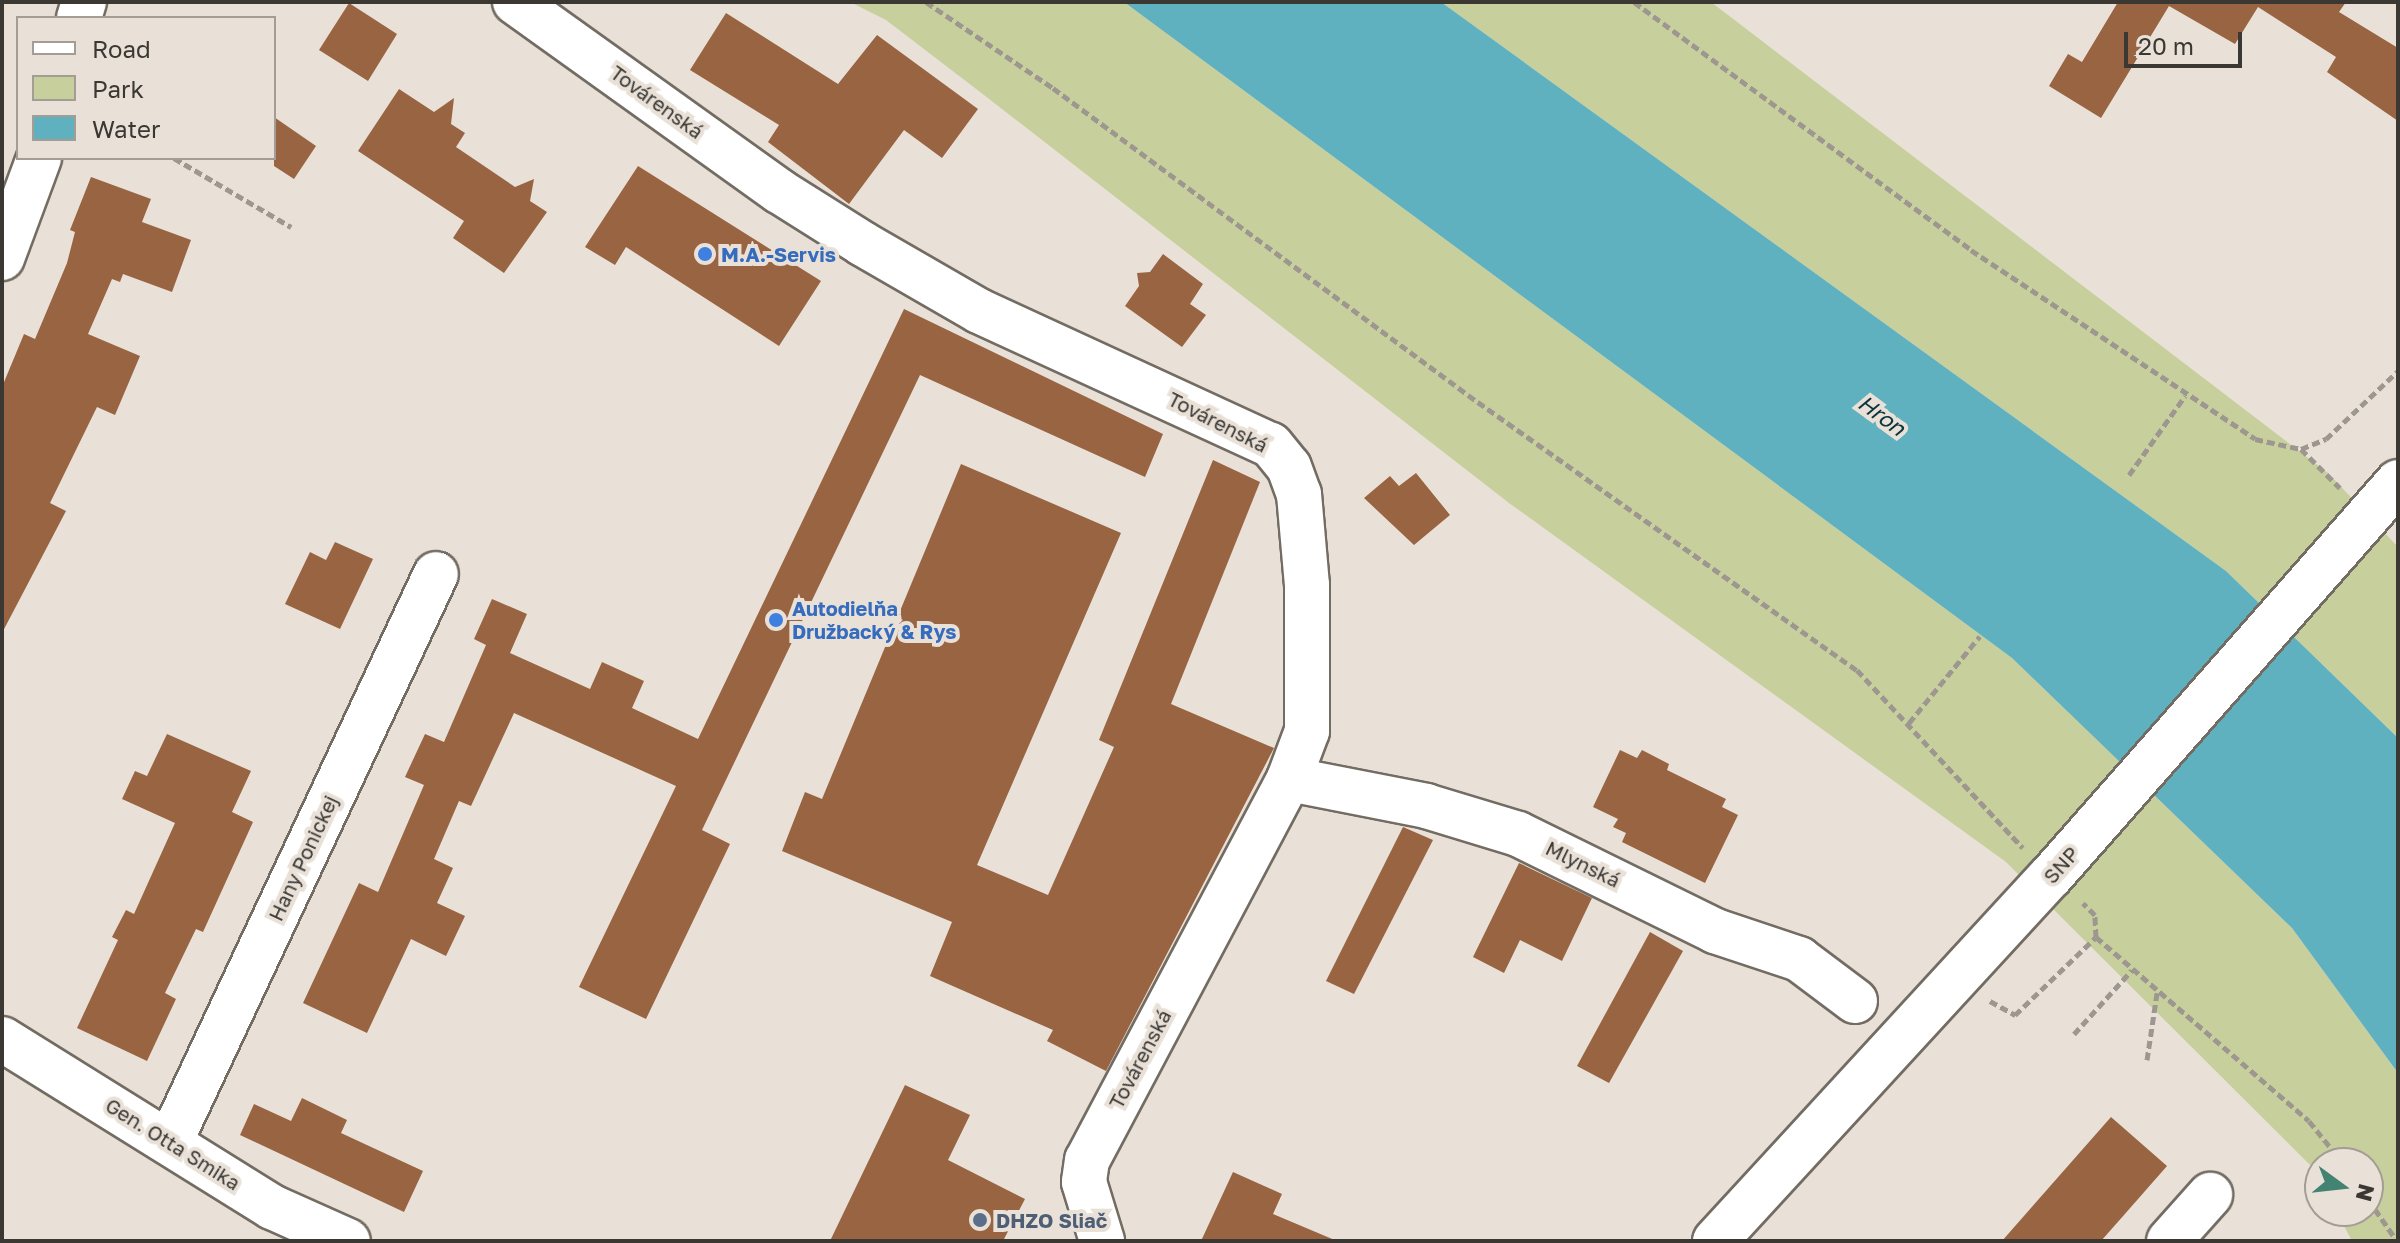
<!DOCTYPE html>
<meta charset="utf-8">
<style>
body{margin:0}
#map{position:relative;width:2400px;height:1243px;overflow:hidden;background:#e9e1d8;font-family:"Golos Text",sans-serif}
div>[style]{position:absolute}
.green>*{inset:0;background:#c7d09c}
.water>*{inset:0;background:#5fb1c0}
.building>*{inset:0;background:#986441}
.path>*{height:5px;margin-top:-2.5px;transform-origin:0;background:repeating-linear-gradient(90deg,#9d9790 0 8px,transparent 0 12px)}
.roads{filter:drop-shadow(2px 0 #736c63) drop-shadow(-2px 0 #736c63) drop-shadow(0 2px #736c63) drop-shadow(0 -2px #736c63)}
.minor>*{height:44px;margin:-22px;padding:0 22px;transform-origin:22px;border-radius:22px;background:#fff}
.dots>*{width:22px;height:22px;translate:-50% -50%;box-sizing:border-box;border:4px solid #e9e1d8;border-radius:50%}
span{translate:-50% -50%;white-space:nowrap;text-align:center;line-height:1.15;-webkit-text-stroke:8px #e9e1d8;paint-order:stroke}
.street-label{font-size:20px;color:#3b3834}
.shop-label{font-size:20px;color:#366cbe;font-weight:700}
.left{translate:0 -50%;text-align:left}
.service-label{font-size:20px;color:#4e5e75;font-weight:700}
.water-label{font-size:22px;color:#0b343b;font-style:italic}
.frame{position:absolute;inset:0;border:4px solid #3b3834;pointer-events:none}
.legend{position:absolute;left:16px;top:16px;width:260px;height:144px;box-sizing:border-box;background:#e9e1d8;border:2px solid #a39d96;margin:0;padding:10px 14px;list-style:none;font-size:24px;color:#3b3834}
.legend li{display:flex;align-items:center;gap:16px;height:40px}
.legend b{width:40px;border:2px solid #a39d96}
.north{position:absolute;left:2304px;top:1147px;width:80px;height:80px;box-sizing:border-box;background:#e9e1d8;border:2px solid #a39d96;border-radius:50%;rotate:105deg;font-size:22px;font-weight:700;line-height:32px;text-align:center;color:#3b3834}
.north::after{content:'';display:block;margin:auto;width:28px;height:36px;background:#438371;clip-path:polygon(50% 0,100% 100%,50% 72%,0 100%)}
.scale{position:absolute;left:2124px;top:32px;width:118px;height:36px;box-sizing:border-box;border:4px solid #3b3834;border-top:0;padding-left:10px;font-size:24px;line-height:28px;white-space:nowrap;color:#3b3834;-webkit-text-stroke:6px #e9e1d8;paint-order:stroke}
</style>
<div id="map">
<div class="green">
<div style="clip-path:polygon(850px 2px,1124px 2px,2012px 658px,2292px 928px,2398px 1073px,2398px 1241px,2352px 1241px,2336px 1211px,2368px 1211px,2368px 1163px,2320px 1163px,2320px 1183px,2311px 1166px,2006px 862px,1509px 503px,984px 95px,886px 20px)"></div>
<div style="clip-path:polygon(1441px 2px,1711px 2px,2328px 473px,2398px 547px,2398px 738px,2226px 571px)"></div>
</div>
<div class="water">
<div style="clip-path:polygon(1124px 2px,1441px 2px,2226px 571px,2398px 738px,2398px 1073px,2292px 928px,2012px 658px)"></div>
</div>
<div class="building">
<div style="clip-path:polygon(2118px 2px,2346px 2px,2339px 12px,2398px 48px,2398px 121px,2327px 72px,2336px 57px,2258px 7px,2235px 44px,2169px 6px,2101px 118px,2049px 86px,2068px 54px,2082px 62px)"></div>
<div style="clip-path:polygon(349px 3px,397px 34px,368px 81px,319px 50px)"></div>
<div style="clip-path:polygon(726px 13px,838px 84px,877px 35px,978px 109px,942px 158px,904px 130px,849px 204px,768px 142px,779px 125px,690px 70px)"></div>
<div style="clip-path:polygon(399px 89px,434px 112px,454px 98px,451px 124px,465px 133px,456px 147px,515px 187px,534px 179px,530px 201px,547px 212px,504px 273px,453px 238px,464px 221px,358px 151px)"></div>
<div style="clip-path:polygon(274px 117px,316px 146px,294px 179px,274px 166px)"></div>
<div style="clip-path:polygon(638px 166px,821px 281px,779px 346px,626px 247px,615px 265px,585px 247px)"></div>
<div style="clip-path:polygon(91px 177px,151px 199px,142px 222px,191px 240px,172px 292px,123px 274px,120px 282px,112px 279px,88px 334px,140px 356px,115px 415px,97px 407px,50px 503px,66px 511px,2px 633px,2px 387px,24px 334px,35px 339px,67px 263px,75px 232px,70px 230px)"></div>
<div style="clip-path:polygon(1163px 254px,1203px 284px,1190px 304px,1206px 315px,1182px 347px,1125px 306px,1139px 286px,1137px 273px,1150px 272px)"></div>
<div style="clip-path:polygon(904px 309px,1163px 434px,1145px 477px,920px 375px,702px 830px,730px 844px,646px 1019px,579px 987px,676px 786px,514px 713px,471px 806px,459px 801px,434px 859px,453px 868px,437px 903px,465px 916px,446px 956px,411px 939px,367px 1033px,303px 1003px,359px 883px,378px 892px,424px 785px,405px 777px,425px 734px,444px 742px,486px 645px,474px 639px,492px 599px,527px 614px,510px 653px,590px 689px,602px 662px,644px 681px,632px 708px,698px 739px)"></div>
<div style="clip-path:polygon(1213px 460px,1260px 482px,1171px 704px,1274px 748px,1106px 1071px,1047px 1041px,1053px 1030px,930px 976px,952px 922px,782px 851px,805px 792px,822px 799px,961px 464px,1121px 533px,977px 865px,1048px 895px,1114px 747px,1099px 740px)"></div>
<div style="clip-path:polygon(1416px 473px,1450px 515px,1414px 545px,1364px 498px,1390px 476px,1399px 486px)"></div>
<div style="clip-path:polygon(335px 542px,373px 559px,340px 629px,285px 604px,310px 552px,326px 560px)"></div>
<div style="clip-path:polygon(167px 734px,251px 771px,232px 812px,253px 822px,203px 932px,196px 929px,165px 993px,176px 999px,147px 1061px,77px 1028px,118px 940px,112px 937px,126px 910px,134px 914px,175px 823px,122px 799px,135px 771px,147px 776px)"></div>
<div style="clip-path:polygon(1620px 750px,1637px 758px,1642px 750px,1669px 764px,1667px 770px,1726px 799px,1722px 807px,1738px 815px,1705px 883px,1622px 842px,1626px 833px,1613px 827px,1618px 819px,1593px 807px)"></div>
<div style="clip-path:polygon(1403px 827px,1433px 840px,1354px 994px,1326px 981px)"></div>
<div style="clip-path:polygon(1519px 863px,1592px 898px,1562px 961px,1520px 940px,1504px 973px,1473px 957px)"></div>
<div style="clip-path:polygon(1650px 932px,1683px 951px,1609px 1083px,1577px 1066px)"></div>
<div style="clip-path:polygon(905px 1085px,970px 1115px,948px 1160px,1025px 1199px,1003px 1241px,830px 1241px)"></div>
<div style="clip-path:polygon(302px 1098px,347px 1120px,341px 1133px,423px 1171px,404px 1212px,240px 1135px,254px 1104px,291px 1121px)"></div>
<div style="clip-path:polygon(2111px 1117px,2167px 1166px,2124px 1215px,2101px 1241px,2002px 1241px)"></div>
<div style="clip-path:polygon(1233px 1172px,1282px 1194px,1273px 1214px,1337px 1241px,1201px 1241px)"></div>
</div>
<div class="path">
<div style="left:926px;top:2px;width:153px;rotate:34.1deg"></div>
<div style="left:1053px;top:88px;width:516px;rotate:36.49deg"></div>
<div style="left:1468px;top:395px;width:476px;rotate:35.3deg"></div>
<div style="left:1857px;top:670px;width:243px;rotate:47deg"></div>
<div style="left:1634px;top:2px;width:418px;rotate:36.3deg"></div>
<div style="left:1971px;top:250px;width:341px;rotate:33.6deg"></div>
<div style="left:2255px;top:439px;width:47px;rotate:12.3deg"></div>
<div style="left:2301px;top:449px;width:27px;rotate:-22deg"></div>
<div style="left:2326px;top:439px;width:99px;rotate:-43.4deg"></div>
<div style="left:174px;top:158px;width:136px;rotate:30.5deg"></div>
<div style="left:2301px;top:449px;width:55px;rotate:45deg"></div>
<div style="left:2129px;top:475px;width:97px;rotate:-54.7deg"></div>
<div style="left:1909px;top:723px;width:112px;rotate:-50.8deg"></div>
<div style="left:2096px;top:937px;width:281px;rotate:40.8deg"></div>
<div style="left:2309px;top:1121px;width:54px;rotate:51deg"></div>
<div style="left:1990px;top:1001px;width:29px;rotate:29deg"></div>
<div style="left:2015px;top:1015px;width:112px;rotate:-43.9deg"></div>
<div style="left:2096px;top:937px;width:22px;rotate:-93deg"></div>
<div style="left:2095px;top:915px;width:17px;rotate:-135deg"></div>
<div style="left:2074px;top:1034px;width:86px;rotate:-47.8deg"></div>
<div style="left:2147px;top:1060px;width:68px;rotate:-81.5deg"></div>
<div style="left:2368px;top:1199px;width:51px;rotate:55.4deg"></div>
</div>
<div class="roads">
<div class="minor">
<div style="left:515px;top:2px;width:325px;rotate:35.6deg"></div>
<div style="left:779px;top:191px;width:99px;rotate:32.2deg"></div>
<div style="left:863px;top:244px;width:134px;rotate:30deg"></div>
<div style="left:979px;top:311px;width:321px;rotate:24.7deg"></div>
<div style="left:1271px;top:445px;width:28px;rotate:51deg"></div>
<div style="left:1289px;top:467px;width:29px;rotate:70deg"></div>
<div style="left:1299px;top:494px;width:91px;rotate:85deg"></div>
<div style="left:1307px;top:585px;width:146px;rotate:90deg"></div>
<div style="left:1307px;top:731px;width:51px;rotate:110.6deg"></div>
<div style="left:1289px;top:779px;width:431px;rotate:117.9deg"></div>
<div style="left:1087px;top:1160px;width:22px;rotate:98deg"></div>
<div style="left:1084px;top:1182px;width:62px;rotate:73deg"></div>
<div style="left:79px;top:18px;width:17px;rotate:-73deg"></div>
<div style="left:2px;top:258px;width:107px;rotate:-69.7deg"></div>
<div style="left:1289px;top:779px;width:140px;rotate:11.1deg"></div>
<div style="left:1426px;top:806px;width:96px;rotate:16.9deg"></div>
<div style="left:1518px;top:834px;width:220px;rotate:26.2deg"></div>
<div style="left:1715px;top:931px;width:89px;rotate:18.4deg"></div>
<div style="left:1799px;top:959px;width:70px;rotate:36.9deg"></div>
<div style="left:2px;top:1039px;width:318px;rotate:31.9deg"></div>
<div style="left:272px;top:1207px;width:83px;rotate:24.1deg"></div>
<div style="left:170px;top:1142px;width:627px;rotate:-64.91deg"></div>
<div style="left:1715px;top:1241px;width:496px;rotate:-47.4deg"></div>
<div style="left:2051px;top:876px;width:525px;rotate:-48.63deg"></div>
<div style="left:2169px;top:1241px;width:62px;rotate:-48.3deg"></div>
</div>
</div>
<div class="dots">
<div style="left:705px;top:254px;background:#3f7fe0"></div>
<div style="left:776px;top:620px;background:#3f7fe0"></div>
<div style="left:980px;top:1220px;background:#5c6f8a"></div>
</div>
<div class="street-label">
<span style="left:657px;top:102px;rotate:36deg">Továrenská</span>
<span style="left:1218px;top:422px;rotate:27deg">Továrenská</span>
<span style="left:303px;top:858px;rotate:-65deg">Hany Ponickej</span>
<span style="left:1583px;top:864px;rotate:26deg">Mlynská</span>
<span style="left:2061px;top:865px;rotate:-48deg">SNP</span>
<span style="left:1140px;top:1059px;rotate:-62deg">Továrenská</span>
<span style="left:173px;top:1144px;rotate:32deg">Gen. Otta Smika</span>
</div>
<div class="shop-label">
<span class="left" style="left:721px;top:254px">M.A.-Servis</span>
<span class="left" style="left:792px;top:620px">Autodielňa<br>Družbacký &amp; Rys</span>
</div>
<div class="service-label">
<span class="left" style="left:996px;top:1220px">DHZO Sliač</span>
</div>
<div class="water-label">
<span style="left:1882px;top:415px;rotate:36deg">Hron</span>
</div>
<div class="frame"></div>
<ul class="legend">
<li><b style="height:10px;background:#fff"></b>Road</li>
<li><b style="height:22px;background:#c7d09c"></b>Park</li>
<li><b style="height:22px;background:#5fb1c0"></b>Water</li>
</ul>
<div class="north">N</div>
<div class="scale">20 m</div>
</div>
